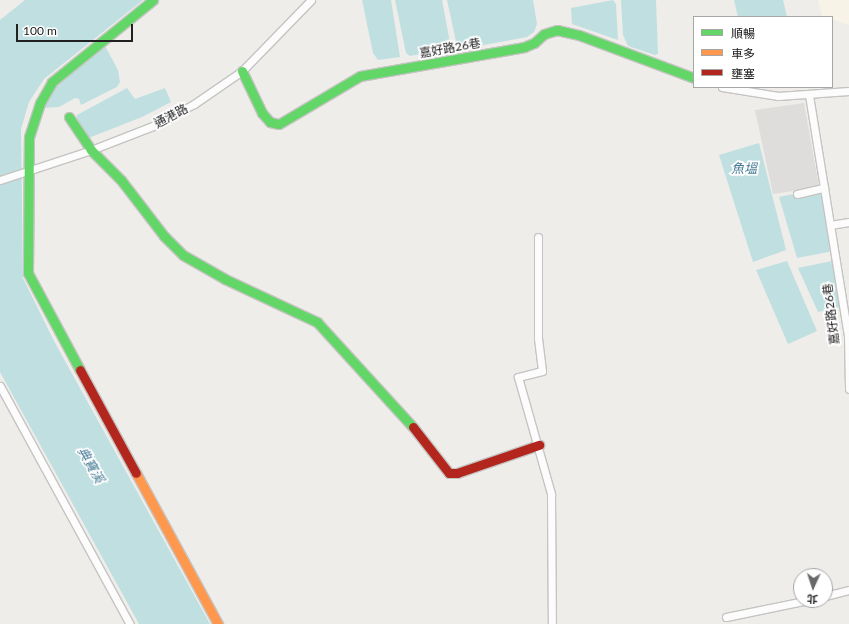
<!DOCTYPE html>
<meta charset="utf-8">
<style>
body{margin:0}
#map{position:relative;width:849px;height:624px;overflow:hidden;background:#efedea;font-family:Lato,"Noto Sans TC",sans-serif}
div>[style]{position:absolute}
.residential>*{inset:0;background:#dedddb}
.education>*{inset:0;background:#f7f4e7}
.water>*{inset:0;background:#bfdfe0}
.roads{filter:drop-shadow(1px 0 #c5c4c2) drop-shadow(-1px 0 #c5c4c2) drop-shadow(0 1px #c5c4c2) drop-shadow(0 -1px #c5c4c2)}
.street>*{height:7px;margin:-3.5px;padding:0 3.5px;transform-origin:3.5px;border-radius:3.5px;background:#fdfcfc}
.fast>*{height:9px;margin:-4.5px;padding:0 4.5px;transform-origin:4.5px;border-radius:4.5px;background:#63d668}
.slow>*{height:9px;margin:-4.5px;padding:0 4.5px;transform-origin:4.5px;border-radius:4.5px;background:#ff974d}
.jam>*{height:9px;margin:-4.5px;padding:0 4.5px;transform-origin:4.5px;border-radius:4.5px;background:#b3261e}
span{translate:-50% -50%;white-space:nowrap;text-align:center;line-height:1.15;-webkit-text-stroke:3.5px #fff;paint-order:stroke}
.street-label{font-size:12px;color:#212121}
.water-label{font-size:13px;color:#477c96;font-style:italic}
.legend{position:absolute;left:693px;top:16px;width:140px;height:72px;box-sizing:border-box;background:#fff;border:1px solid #a6a6a6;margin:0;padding:5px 7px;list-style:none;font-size:12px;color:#212121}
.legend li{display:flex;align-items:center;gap:8px;height:20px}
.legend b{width:20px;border:1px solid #a6a6a6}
.north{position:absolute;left:793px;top:568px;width:40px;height:40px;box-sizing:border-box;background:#fff;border:1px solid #a6a6a6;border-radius:50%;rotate:183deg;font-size:11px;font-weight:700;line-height:16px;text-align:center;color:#212121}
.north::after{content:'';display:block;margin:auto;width:14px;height:18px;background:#696867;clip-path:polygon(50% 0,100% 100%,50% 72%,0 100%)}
.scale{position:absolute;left:16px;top:24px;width:117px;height:18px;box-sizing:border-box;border:2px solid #212121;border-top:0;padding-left:5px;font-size:12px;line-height:14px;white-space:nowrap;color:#212121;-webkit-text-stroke:3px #fff;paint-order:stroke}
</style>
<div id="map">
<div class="residential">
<div style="clip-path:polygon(804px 103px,819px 187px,773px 194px,755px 110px)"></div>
</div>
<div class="education">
<div style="clip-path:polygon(818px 0,849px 0,849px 25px,832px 19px,832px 17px,822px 16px)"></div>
</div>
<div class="water">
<div style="clip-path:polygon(25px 0,143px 0,44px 79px,29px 102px,21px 129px,23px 278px,54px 341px,210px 624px,139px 624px,0 372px,0 20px)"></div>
<div style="clip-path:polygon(362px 0,391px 0,400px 57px,378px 60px,373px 53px)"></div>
<div style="clip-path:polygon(395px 0,442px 0,451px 48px,410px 56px,406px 53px)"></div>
<div style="clip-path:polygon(447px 0,533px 0,537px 24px,534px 32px,527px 37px,462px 49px,457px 46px)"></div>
<div style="clip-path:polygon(613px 0,616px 4px,618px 40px,572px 24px,571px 8px)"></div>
<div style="clip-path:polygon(621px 0,656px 0,658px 54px,655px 55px,628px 46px,623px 35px)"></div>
<div style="clip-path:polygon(734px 0,783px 0,787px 17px,738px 17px)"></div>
<div style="clip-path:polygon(104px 44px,118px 70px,120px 82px,117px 87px,81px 105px,79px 99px,75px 98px,59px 107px,43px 108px,43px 102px,56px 83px)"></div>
<div style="clip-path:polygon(127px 88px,135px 99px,165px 88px,171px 102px,142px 117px,86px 139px,77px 122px,77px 115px)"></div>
<div style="clip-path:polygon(759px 143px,786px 250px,753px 262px,719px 155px)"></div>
<div style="clip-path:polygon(824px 188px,834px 251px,797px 258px,779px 197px)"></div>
<div style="clip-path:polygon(787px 261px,817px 331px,788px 344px,756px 270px)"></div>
<div style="clip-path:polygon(832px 261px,840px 307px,818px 312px,798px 268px)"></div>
</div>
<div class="roads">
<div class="street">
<div style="left:722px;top:87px;width:57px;rotate:9.1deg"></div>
<div style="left:778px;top:96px;width:71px;rotate:-4deg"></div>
<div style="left:809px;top:95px;width:243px;rotate:80.8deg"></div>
<div style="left:848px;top:335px;width:54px;rotate:88.9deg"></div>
<div style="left:0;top:180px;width:96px;rotate:-18.2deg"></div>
<div style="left:91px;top:150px;width:66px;rotate:-21.2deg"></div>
<div style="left:153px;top:126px;width:47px;rotate:-28.2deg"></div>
<div style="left:194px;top:104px;width:58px;rotate:-34.5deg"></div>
<div style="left:242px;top:71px;width:99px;rotate:-45.8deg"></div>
<div style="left:797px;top:194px;width:28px;rotate:-13deg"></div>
<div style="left:830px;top:225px;width:19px;rotate:-9deg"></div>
<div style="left:538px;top:237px;width:101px;rotate:90deg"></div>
<div style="left:538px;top:338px;width:33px;rotate:83deg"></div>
<div style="left:542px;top:371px;width:25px;rotate:166deg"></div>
<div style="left:518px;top:377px;width:122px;rotate:74.2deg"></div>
<div style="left:551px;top:494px;width:130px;rotate:89.6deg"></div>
<div style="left:0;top:386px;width:271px;rotate:61.4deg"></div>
<div style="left:825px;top:596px;width:25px;rotate:-14deg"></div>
<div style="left:726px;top:617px;width:85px;rotate:-11.6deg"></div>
</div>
<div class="fast">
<div style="left:242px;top:71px;width:47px;rotate:64.5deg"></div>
<div style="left:262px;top:113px;width:12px;rotate:48deg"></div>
<div style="left:270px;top:122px;width:9px;rotate:13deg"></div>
<div style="left:279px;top:124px;width:94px;rotate:-30.7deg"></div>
<div style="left:360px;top:76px;width:167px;rotate:-10deg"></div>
<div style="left:524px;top:47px;width:11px;rotate:-22deg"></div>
<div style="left:534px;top:43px;width:13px;rotate:-42deg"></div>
<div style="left:544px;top:34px;width:14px;rotate:-17deg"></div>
<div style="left:557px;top:30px;width:23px;rotate:13deg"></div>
<div style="left:579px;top:35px;width:123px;rotate:20.5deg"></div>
<div style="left:69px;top:117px;width:40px;rotate:56deg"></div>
<div style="left:91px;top:150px;width:42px;rotate:45deg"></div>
<div style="left:121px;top:180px;width:71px;rotate:52.5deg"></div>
<div style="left:164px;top:236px;width:27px;rotate:45deg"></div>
<div style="left:183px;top:255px;width:48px;rotate:29.7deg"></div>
<div style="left:225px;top:279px;width:102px;rotate:25.1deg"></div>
<div style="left:317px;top:322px;width:142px;rotate:47.6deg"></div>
<div style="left:80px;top:370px;width:110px;rotate:-118.2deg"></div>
<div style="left:28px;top:273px;width:136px;rotate:-89.6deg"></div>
<div style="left:29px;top:137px;width:36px;rotate:-72deg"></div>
<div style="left:40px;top:103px;width:24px;rotate:-60deg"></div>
<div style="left:52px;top:82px;width:130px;rotate:-39.1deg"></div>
</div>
<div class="slow">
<div style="left:136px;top:473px;width:172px;rotate:61.5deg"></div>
</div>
<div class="jam">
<div style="left:80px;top:370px;width:117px;rotate:61.5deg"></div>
<div style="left:413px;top:427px;width:58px;rotate:52deg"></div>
<div style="left:449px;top:473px;width:8px"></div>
<div style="left:457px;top:473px;width:87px;rotate:-18.9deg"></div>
</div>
</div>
<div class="street-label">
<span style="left:450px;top:48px;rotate:-10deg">嘉好路26巷</span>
<span style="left:171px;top:116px;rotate:-28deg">通港路</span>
<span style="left:831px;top:314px;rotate:-97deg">嘉好路26巷</span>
</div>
<div class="water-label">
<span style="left:744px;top:168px">魚塭</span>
<span style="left:91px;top:465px;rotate:60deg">典寶溪</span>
</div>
<ul class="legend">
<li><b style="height:5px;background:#63d668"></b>順暢</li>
<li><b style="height:5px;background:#ff974d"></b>車多</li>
<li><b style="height:5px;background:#b3261e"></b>壅塞</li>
</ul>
<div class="north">北</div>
<div class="scale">100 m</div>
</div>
